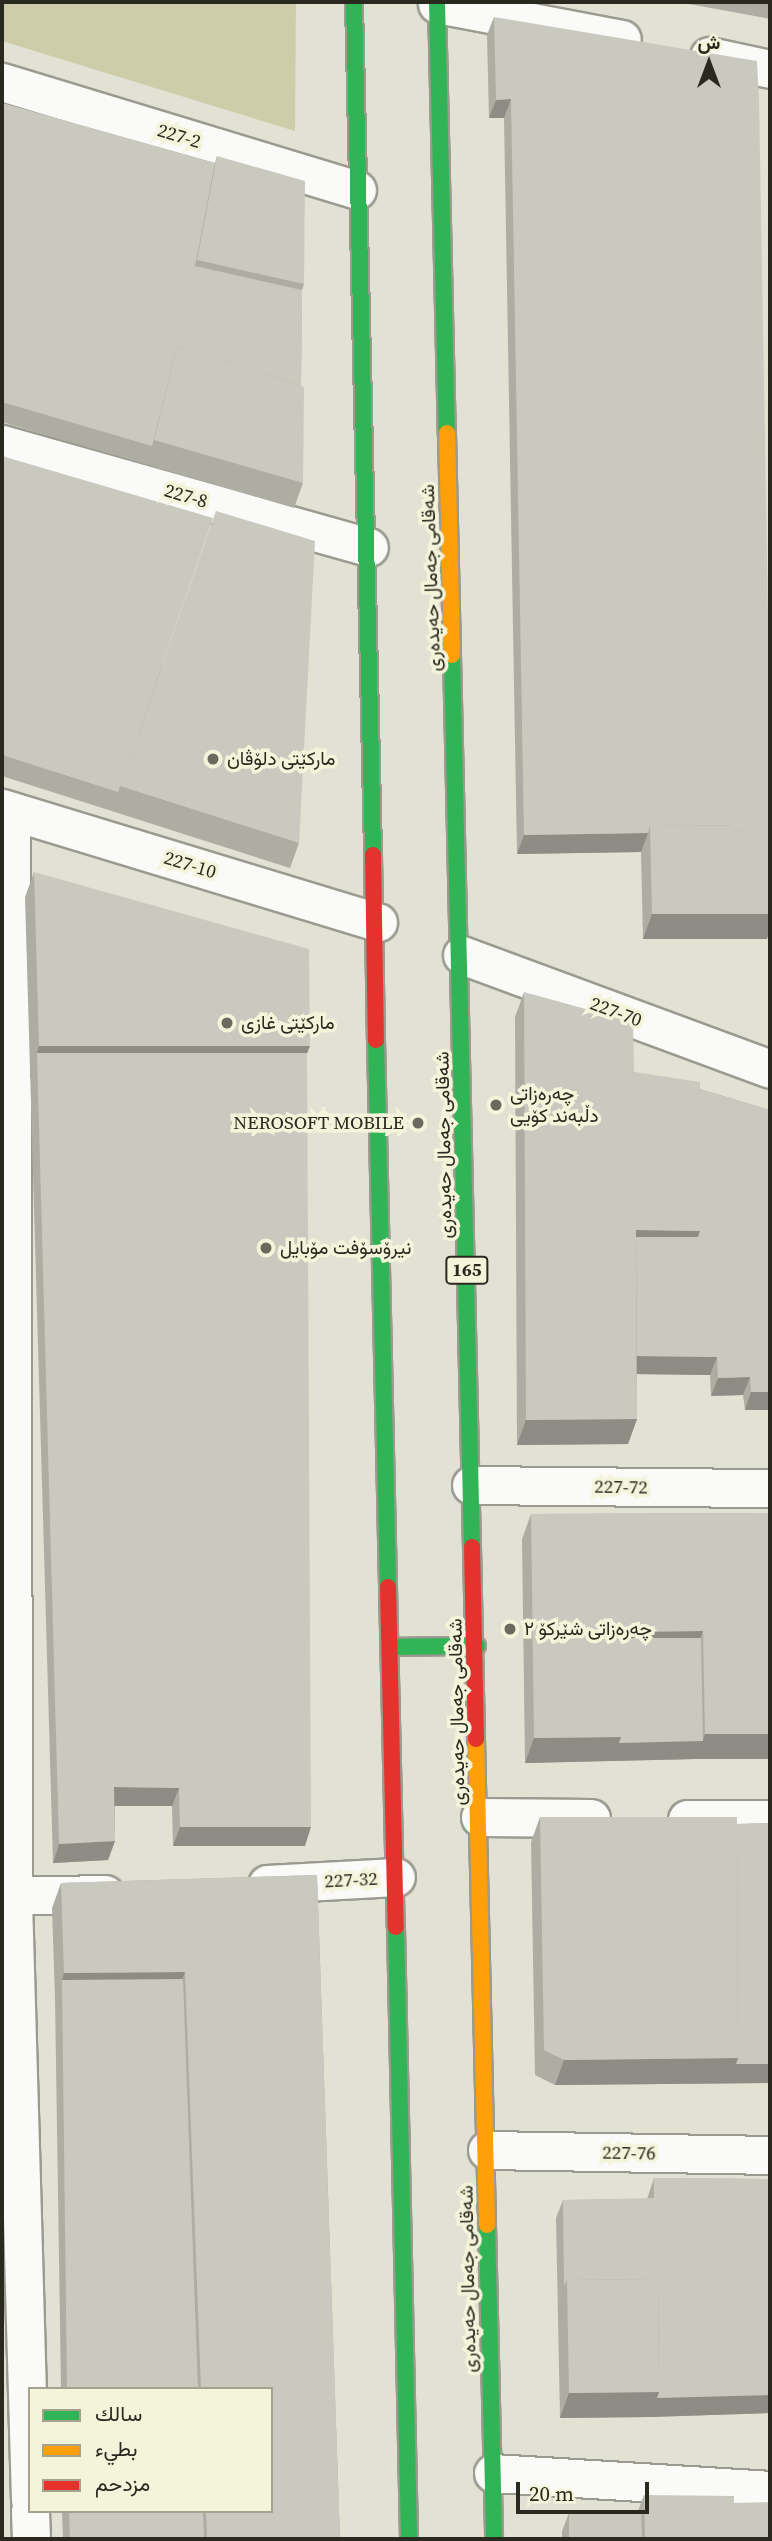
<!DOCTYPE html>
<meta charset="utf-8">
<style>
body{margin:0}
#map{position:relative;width:772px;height:2541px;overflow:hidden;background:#e1e1d4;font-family:"Source Serif 4",Vazirmatn,serif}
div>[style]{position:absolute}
.green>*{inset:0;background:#cecdaa}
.roads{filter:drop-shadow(2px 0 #9a9a8f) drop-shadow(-2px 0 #9a9a8f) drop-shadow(0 2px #9a9a8f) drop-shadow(0 -2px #9a9a8f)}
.street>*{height:37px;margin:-18.5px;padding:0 18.5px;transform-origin:18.5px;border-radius:18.5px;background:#fafaf9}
.fast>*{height:16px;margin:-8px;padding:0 8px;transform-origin:8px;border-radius:8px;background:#30b455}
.slow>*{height:16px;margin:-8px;padding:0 8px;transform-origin:8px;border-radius:8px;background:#ff9f0a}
.jam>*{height:16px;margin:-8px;padding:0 8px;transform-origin:8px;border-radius:8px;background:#e5322d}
.wall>*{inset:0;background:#adada4}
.shaded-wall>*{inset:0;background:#8d8d86}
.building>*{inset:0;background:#c9c9bf}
.dots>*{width:19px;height:19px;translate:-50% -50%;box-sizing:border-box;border:4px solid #f4f4db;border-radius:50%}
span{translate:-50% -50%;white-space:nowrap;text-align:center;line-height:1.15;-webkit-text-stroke:7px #f4f4db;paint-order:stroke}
.shield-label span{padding:2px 5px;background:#f4f4db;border:2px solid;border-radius:5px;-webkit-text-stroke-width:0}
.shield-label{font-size:18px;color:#29291f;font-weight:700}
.street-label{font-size:19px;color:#29291f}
.poi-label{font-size:19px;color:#29291f}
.left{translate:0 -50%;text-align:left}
.right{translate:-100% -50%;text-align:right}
.frame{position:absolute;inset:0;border:4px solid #29291f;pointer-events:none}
.legend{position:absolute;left:28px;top:2387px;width:245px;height:126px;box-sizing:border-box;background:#f4f4db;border:2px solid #a3a390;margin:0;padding:9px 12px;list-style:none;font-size:21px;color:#29291f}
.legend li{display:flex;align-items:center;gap:14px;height:35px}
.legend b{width:35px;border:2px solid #a3a390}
.north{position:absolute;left:674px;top:28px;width:70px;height:70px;-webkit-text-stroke:5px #f4f4db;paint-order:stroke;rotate:0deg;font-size:19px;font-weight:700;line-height:28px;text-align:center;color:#29291f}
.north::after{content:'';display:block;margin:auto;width:24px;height:32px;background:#29291f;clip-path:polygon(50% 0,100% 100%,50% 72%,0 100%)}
.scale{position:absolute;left:516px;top:2482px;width:133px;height:32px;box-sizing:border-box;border:4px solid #29291f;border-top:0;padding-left:9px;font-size:21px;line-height:24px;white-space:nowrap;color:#29291f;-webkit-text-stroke:5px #f4f4db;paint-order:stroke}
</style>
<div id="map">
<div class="green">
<div style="clip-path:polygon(2px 2px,296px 2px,295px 131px,2px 41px)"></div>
</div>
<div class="roads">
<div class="street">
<div style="left:437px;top:4px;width:188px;rotate:10.7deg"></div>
<div style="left:709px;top:56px;width:62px;rotate:12deg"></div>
<div style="left:2px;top:82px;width:371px;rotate:16.9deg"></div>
<div style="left:2px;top:444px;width:381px;rotate:15.7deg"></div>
<div style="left:2px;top:808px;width:393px;rotate:16.9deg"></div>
<div style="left:11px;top:811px;width:1088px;rotate:89.89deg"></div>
<div style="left:13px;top:1899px;width:601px;rotate:88.38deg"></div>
<div style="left:462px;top:955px;width:328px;rotate:20.3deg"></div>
<div style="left:471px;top:1485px;width:299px;rotate:0.6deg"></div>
<div style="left:480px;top:1817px;width:111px;rotate:0.5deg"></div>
<div style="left:687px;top:1819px;width:83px"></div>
<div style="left:267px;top:1884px;width:129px;rotate:-3.1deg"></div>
<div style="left:2px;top:1896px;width:103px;rotate:-1.1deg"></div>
<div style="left:487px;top:2150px;width:283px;rotate:1deg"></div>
<div style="left:493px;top:2473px;width:278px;rotate:3.5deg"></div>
<div style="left:30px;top:2511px;width:28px;rotate:88deg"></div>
</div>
<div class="fast">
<div style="left:354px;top:2px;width:853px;rotate:88.72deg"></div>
<div style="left:437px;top:2px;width:431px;rotate:88.7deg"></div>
<div style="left:452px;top:655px;width:892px;rotate:88.72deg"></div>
<div style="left:376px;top:1040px;width:547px;rotate:88.74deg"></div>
<div style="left:392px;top:1647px;width:85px;rotate:-0.7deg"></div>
<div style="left:396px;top:1927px;width:612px;rotate:88.78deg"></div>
<div style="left:487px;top:2225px;width:314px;rotate:88.7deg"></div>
</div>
<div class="slow">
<div style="left:447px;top:433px;width:222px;rotate:88.7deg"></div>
<div style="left:476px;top:1739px;width:486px;rotate:88.7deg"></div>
</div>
<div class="jam">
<div style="left:373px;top:855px;width:185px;rotate:89.1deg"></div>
<div style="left:472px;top:1547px;width:192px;rotate:88.8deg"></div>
<div style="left:388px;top:1587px;width:340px;rotate:88.7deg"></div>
</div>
</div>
<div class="wall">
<div style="clip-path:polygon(677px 2px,770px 2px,770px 19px,733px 12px)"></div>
<div style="clip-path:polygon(494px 17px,767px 939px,643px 939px,641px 852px,517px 854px,504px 118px,489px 118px,487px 35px)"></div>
<div style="clip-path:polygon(2px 103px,215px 163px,217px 156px,304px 284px,302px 290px,301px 386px,303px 483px,294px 508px,2px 422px)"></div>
<div style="clip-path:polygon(2px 456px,299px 843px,290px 868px,2px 776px)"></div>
<div style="clip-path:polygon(34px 872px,307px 1053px,305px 1846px,173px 1846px,172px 1806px,115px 1806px,115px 1841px,108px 1860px,53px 1863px,25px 897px)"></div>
<div style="clip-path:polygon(524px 992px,634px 1072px,700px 1089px,770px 1110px,770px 1410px,745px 1410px,743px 1395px,711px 1396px,710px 1375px,637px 1374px,637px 1419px,628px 1444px,517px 1445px,515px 1017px)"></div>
<div style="clip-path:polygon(770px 1513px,770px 1759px,696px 1759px,525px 1763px,522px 1539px,531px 1514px)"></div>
<div style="clip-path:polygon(540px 1817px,737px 1824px,770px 1823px,770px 2083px,555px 2085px,535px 2075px,531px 1842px)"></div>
<div style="clip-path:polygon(317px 1875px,340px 2539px,63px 2539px,62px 2511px,271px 2511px,271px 2389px,61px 2389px,55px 1998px,52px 1908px,61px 1883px)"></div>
<div style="clip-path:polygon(654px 2178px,770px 2179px,770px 2413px,650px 2417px,560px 2418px,556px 2218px,563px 2200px,647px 2199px)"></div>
<div style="clip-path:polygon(644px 2495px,734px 2503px,770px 2539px,562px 2539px,562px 2531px,569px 2513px,638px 2511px)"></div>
</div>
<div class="shaded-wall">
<div style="clip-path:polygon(511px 99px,504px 118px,489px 118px,496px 100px)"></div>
<div style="clip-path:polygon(648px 833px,641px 852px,517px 854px,524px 835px)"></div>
<div style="clip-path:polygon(652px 914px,770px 914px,770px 931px,767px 939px,643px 939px)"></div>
<div style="clip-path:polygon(39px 1046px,310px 1046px,300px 1071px,37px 1053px)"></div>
<div style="clip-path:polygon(636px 1230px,700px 1231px,691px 1256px,634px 1255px)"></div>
<div style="clip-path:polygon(634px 1356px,717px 1357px,710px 1375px,628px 1374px)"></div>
<div style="clip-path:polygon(750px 1377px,743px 1395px,711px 1396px,718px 1378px)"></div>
<div style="clip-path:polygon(751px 1392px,770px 1392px,770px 1410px,745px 1410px)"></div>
<div style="clip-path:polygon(637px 1419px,628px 1444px,517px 1445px,526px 1420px)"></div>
<div style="clip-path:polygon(703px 1631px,694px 1656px,618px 1657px,621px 1632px)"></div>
<div style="clip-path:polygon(705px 1734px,770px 1734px,770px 1759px,696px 1759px)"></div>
<div style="clip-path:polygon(621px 1737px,703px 1741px,696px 1759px,525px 1763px,534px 1738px)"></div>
<div style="clip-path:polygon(114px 1787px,179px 1788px,172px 1806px,108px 1806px)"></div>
<div style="clip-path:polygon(180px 1827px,311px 1827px,305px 1846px,173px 1846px)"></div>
<div style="clip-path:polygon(115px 1841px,108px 1860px,53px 1863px,59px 1844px)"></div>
<div style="clip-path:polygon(185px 1972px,176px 1997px,62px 1980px,64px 1973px)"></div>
<div style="clip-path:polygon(738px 2058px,770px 2064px,770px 2083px,555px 2085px,564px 2060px)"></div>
<div style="clip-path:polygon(659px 2392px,770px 2395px,770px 2413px,650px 2417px,560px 2418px,569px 2393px)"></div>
</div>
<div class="building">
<div style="clip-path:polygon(494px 17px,757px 61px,759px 100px,770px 727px,770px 825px,650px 826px,648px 833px,524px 835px,511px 99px,496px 100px)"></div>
<div style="clip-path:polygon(2px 103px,215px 163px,195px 266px,302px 290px,301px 386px,177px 346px,152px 446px,2px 402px)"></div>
<div style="clip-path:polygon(217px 156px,305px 181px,304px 284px,197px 260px)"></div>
<div style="clip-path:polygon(177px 346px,304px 387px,303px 483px,154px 440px)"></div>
<div style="clip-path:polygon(2px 456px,213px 518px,118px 792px,2px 755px)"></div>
<div style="clip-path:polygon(216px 511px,315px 541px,299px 843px,120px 786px)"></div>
<div style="clip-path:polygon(770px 825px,770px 914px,652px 914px,650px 826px)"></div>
<div style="clip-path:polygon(34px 872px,309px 949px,310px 1046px,39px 1046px)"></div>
<div style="clip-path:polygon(524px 992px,633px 1022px,634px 1072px,700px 1082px,700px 1231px,636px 1230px,637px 1419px,526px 1420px)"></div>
<div style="clip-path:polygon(37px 1053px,307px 1053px,311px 1827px,180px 1827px,179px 1788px,114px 1787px,115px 1841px,59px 1844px)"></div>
<div style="clip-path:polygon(700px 1089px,770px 1110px,770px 1392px,751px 1392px,750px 1377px,718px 1378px,717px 1357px,637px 1356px,636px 1237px,698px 1237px,700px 1231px)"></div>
<div style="clip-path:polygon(770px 1513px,770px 1734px,705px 1734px,703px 1631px,621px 1632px,621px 1737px,534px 1738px,531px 1514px)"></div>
<div style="clip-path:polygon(621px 1638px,701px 1638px,703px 1741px,619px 1743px,621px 1737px)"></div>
<div style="clip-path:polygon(540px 1817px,737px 1817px,738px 2058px,564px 2060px,544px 2050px)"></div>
<div style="clip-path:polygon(770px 1823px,770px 2064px,736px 2064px,738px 2058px,737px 1824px)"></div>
<div style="clip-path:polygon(317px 1875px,340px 2539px,207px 2539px,206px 2511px,271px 2511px,271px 2389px,201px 2389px,185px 1972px,64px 1973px,61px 1883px)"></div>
<div style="clip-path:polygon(183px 1979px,198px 2389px,67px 2389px,62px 1980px)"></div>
<div style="clip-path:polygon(654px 2178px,770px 2179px,770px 2395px,657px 2398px,659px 2392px,658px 2279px,567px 2280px,564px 2286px,563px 2200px,654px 2198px)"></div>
<div style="clip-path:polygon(658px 2279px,659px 2392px,569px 2393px,567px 2280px)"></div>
<div style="clip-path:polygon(644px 2495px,734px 2496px,734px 2539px,645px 2539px)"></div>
<div style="clip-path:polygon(770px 2502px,770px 2539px,734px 2539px,734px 2503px)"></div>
<div style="clip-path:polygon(69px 2511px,203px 2511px,204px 2539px,70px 2539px)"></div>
<div style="clip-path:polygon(641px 2511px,642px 2539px,569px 2539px,569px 2513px)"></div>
</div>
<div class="dots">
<div style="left:213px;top:759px;background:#69695e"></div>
<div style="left:227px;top:1023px;background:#69695e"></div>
<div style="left:496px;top:1105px;background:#69695e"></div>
<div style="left:418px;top:1123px;background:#69695e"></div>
<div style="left:266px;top:1248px;background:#69695e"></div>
<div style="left:510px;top:1629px;background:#69695e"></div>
</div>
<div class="shield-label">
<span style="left:467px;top:1270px">165</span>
</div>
<div class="street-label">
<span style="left:179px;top:136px;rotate:17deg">227-2</span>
<span style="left:186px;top:496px;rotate:16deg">227-8</span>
<span style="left:431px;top:578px;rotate:-92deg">شەقامی جەمال حەیدەری</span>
<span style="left:190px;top:865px;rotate:17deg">227-10</span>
<span style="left:616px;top:1012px;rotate:20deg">227-70</span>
<span style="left:444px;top:1145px;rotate:-91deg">شەقامی جەمال حەیدەری</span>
<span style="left:621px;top:1487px;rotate:1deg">227-72</span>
<span style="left:457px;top:1712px;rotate:-91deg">شەقامی جەمال حەیدەری</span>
<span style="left:351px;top:1880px;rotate:-3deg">227-32</span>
<span style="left:629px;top:2153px;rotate:1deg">227-76</span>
<span style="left:468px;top:2279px;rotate:-91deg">شەقامی جەمال حەیدەری</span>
</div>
<div class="poi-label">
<span class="left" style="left:227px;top:759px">ماركێتی دلۆڤان</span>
<span class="left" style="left:241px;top:1023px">ماركێتی غازی</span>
<span class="left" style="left:510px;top:1105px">چەرەزاتی<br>دڵبەند کۆیی</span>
<span class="right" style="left:404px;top:1123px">NEROSOFT MOBILE</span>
<span class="left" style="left:280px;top:1248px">نیرۆسۆفت مۆبایل</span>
<span class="left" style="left:524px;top:1629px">چەرەزاتی شێرکۆ ٢</span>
</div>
<div class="frame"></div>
<ul class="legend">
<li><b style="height:9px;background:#30b455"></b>سالك</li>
<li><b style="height:9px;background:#ff9f0a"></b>بطيء</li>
<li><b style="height:9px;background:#e5322d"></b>مزدحم</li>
</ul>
<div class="north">ش</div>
<div class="scale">20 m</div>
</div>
